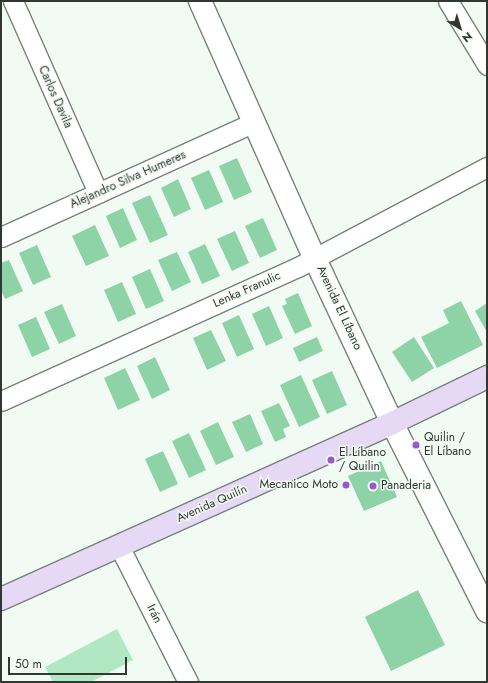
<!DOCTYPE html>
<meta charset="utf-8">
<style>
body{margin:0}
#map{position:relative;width:488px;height:683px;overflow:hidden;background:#f1fbf4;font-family:Jost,sans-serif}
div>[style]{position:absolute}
.green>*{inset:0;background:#b2e7c4}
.building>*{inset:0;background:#8dd3a7}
.roads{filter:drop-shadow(1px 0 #78817b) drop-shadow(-1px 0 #78817b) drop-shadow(0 1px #78817b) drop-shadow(0 -1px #78817b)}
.street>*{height:19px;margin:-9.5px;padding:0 9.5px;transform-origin:9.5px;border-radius:9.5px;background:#fff}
.secondary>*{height:22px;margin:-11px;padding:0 11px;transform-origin:11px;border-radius:11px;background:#fff}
.primary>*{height:22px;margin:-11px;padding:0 11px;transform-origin:11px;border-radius:11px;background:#e6d9f5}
.dots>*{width:11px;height:11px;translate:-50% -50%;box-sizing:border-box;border:2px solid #f1fbf4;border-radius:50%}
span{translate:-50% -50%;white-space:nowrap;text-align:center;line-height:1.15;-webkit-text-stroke:3px #f1fbf4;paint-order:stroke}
.street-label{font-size:12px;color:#333734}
.poi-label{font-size:12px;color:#333734}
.left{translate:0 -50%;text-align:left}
.right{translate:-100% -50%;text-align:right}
.frame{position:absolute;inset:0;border:2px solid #333734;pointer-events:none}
.north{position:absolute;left:440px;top:8px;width:40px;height:40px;-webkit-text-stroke:3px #f1fbf4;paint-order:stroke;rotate:142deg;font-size:11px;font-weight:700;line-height:16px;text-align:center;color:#333734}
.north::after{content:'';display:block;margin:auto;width:14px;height:18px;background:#333734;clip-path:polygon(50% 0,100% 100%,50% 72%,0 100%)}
.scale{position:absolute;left:8px;top:657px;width:119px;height:18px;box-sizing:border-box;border:2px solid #333734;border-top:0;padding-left:5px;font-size:12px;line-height:14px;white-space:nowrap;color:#333734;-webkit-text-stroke:3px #f1fbf4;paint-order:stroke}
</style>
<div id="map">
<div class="green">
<div style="clip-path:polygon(117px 629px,133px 660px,91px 682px,53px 682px,45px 667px)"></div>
</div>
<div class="building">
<div style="clip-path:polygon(237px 158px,252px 192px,234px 200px,219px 166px)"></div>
<div style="clip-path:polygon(209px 170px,223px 202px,205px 210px,191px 178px)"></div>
<div style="clip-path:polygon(178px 179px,191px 209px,174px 217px,161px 188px)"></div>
<div style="clip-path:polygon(150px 195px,168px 235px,150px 243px,132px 203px)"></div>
<div style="clip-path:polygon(123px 208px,137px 240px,120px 248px,106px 216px)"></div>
<div style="clip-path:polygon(263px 218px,277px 250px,260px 258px,245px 226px)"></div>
<div style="clip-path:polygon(95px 225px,109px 256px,86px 266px,72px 236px)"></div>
<div style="clip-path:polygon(235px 231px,249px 263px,232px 271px,217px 239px)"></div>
<div style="clip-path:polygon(205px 244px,220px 276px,202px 284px,188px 252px)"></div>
<div style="clip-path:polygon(37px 245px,51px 277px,33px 285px,19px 253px)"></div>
<div style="clip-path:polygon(177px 252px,191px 282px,172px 291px,158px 260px)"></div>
<div style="clip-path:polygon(9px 260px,23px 291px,5px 299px,1px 290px,1px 263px)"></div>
<div style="clip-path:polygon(150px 269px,164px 301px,146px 309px,132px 277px)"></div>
<div style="clip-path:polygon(122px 282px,136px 314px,118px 322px,104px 290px)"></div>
<div style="clip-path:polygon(298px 293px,312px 326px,295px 334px,282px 306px,287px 304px,285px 299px)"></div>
<div style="clip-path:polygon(461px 301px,483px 345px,437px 368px,421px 337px,449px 323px,443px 310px)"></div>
<div style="clip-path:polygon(487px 303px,487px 332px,475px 311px)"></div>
<div style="clip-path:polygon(62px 304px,76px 336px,59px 344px,44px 312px)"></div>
<div style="clip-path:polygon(269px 306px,283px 338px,266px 346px,252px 314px)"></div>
<div style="clip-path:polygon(239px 315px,254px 349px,237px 357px,222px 323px)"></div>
<div style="clip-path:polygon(36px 317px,50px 349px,32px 357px,18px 325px)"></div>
<div style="clip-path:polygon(211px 330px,226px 361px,207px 370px,193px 338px)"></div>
<div style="clip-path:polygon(317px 337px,323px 351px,299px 362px,293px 348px)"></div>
<div style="clip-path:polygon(414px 337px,434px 368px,412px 382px,392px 352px)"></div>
<div style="clip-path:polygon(155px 357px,170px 390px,152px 399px,137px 366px)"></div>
<div style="clip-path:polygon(125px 368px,140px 400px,118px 410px,104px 378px)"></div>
<div style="clip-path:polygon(332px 371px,347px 405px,327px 414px,312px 380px)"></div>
<div style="clip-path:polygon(301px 375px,320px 417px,299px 427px,280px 385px)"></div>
<div style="clip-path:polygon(279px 403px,290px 426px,283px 429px,286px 437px,275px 442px,261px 411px)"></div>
<div style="clip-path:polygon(250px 414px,263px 444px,246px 452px,232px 422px)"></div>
<div style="clip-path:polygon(218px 422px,234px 457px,216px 465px,200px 431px)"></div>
<div style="clip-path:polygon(189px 433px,206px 470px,189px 478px,172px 441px)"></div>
<div style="clip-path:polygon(163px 451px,178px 484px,160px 492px,145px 459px)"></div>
<div style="clip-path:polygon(381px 461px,397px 497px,364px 511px,348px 476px)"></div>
<div style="clip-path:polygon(418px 590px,445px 645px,391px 671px,365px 617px)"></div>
</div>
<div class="roads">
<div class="street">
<div style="left:13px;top:1px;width:210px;rotate:66.1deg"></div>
<div style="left:448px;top:1px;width:75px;rotate:58.6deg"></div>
<div style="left:1px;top:237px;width:278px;rotate:-24.4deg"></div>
<div style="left:1px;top:401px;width:326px;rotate:-24.3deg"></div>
<div style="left:298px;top:267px;width:214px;rotate:-27.9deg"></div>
<div style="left:119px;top:546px;width:153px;rotate:63.1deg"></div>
</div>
<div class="secondary">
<div style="left:200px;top:1px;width:282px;rotate:66deg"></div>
<div style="left:315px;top:259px;width:181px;rotate:64.8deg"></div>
<div style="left:392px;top:423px;width:211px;rotate:63.2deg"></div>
</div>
<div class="primary">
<div style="left:1px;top:599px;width:429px;rotate:-24.2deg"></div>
<div style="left:392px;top:423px;width:106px;rotate:-25.8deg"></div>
</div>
</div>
<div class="dots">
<div style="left:416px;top:445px;background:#9858ce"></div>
<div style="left:331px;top:460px;background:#9858ce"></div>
<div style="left:346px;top:485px;background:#9858ce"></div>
<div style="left:373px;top:486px;background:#9858ce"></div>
</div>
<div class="street-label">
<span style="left:55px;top:97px;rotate:66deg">Carlos Davila</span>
<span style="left:128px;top:180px;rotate:-24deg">Alejandro Silva Humeres</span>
<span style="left:247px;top:290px;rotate:-24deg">Lenka Franulic</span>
<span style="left:339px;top:308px;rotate:65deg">Avenida El Líbano</span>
<span style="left:212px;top:504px;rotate:-24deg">Avenida Quilín</span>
<span style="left:154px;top:614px;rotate:63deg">Irán</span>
</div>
<div class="poi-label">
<span class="left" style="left:424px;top:445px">Quilin /<br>El Líbano</span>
<span class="left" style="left:339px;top:460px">El Líbano<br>/ Quilin</span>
<span class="right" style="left:338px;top:485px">Mecanico Moto</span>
<span class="left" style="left:381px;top:486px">Panaderia</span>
</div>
<div class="frame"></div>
<div class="north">N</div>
<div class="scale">50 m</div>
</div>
